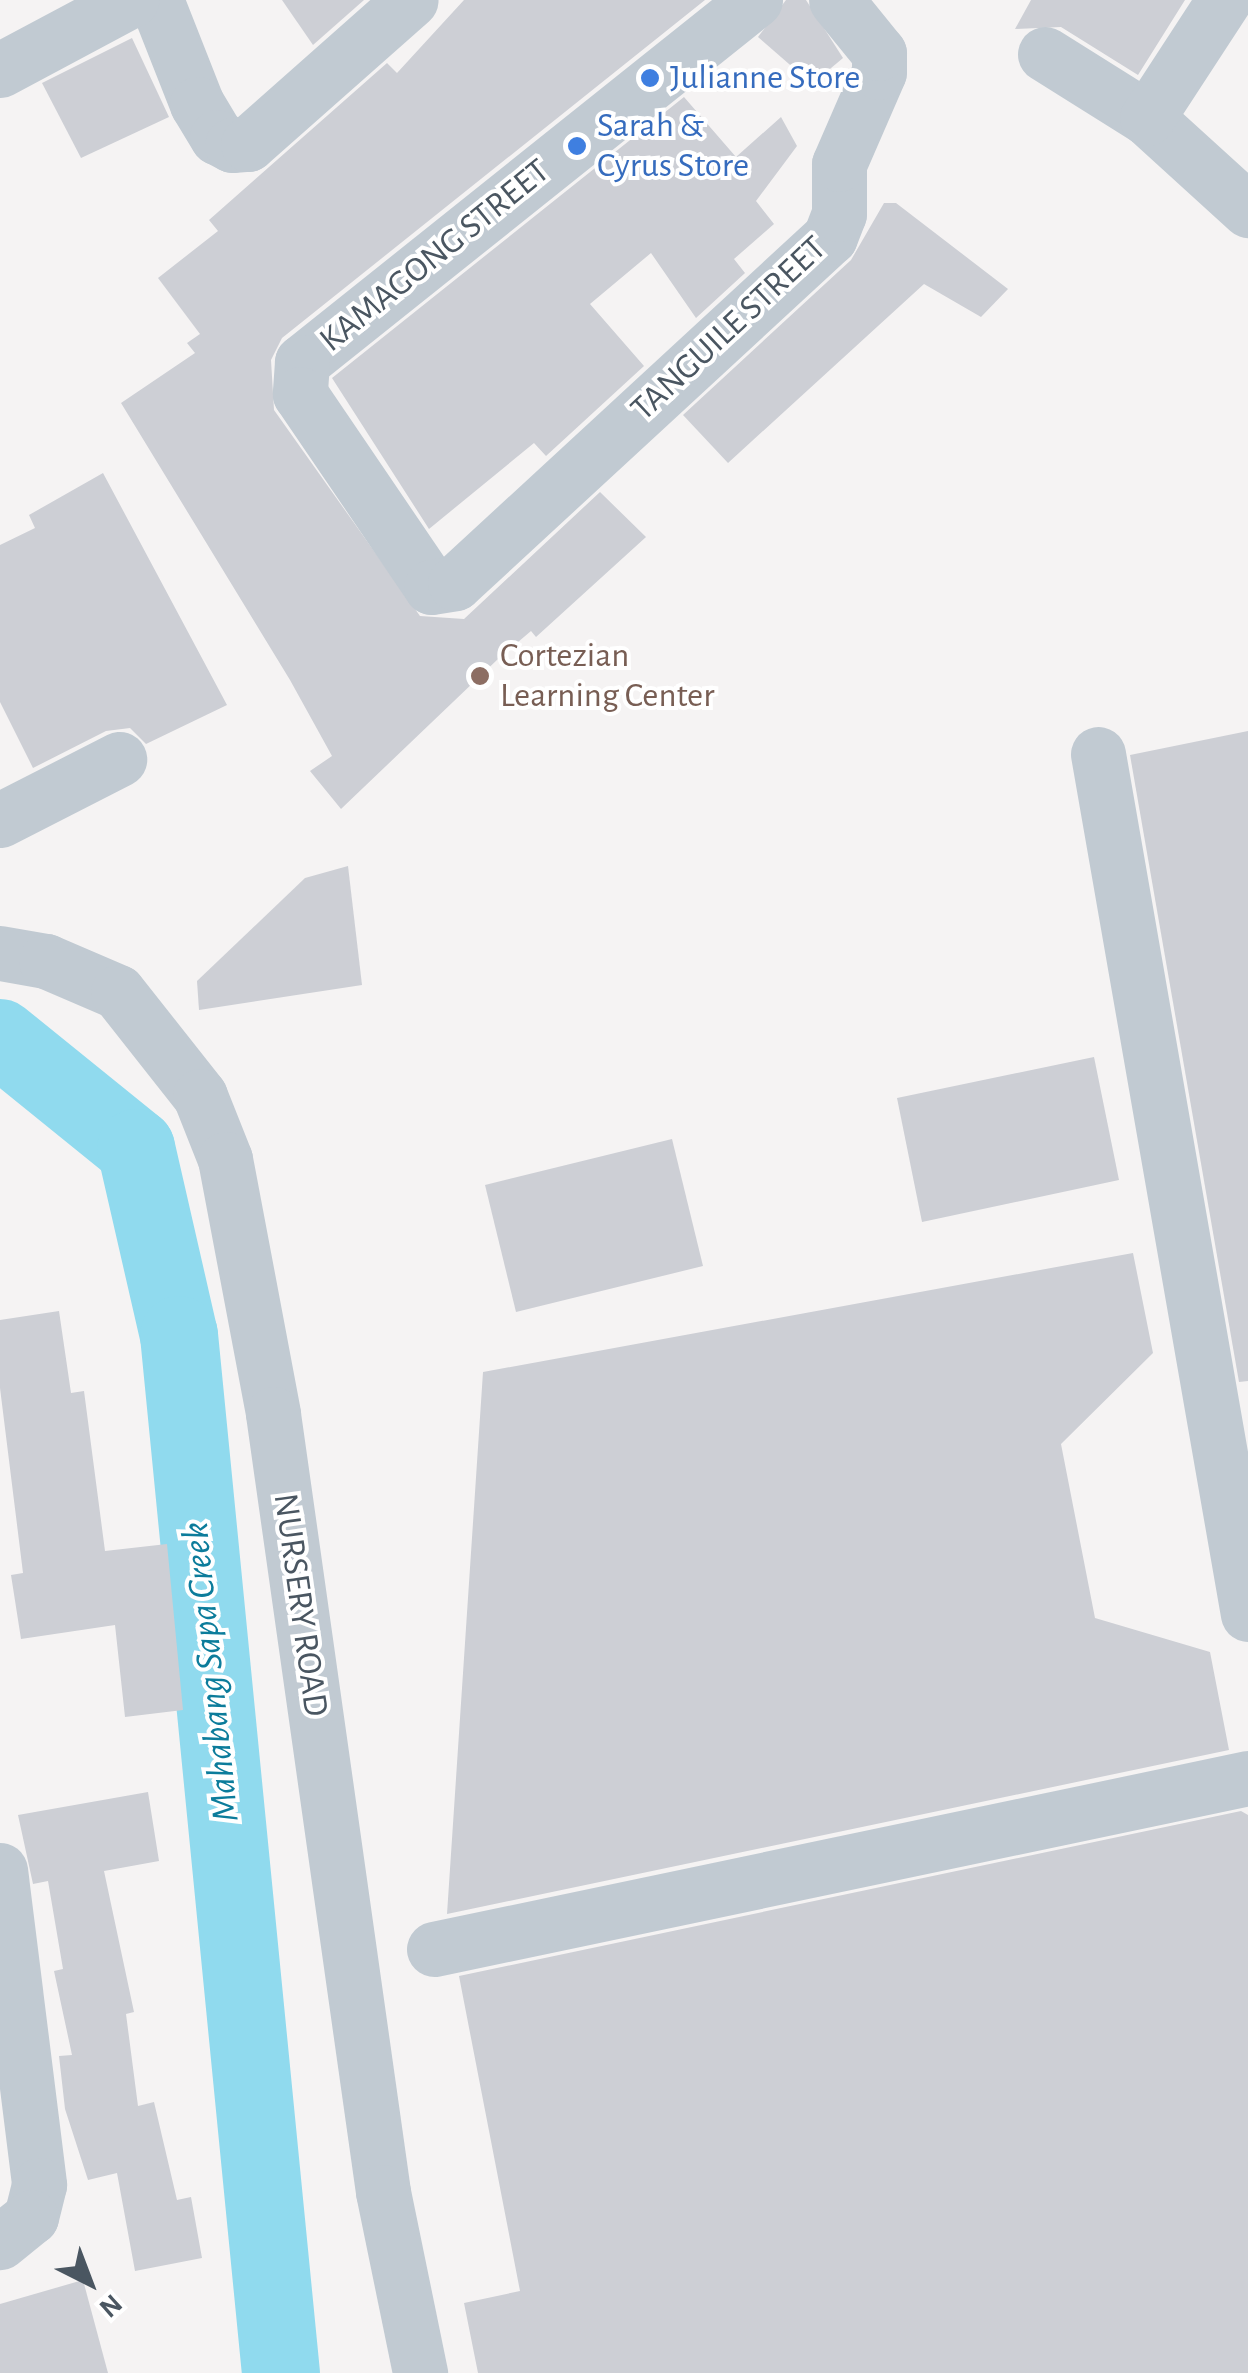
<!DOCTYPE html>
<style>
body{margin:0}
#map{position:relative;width:1248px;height:2373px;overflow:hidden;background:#f5f3f3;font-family:"Alegreya Sans",sans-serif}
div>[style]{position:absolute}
.river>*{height:78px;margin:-39px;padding:0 39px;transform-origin:39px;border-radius:39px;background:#90daee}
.building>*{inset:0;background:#cdcfd5}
.minor>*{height:55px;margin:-27.5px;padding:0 27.5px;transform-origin:27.5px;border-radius:27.5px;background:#c1cad2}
.dots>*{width:28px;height:28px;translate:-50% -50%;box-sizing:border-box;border:5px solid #fff;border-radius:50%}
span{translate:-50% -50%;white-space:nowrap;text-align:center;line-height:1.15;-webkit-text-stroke:8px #fff;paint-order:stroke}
.shop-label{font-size:35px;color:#366cbe}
.left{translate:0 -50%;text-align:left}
.street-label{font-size:35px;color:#4a5661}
.education-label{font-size:35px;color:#785e54}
.water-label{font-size:38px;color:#0c7c9b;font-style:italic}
.north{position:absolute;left:40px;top:2233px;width:100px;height:100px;-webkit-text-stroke:8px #fff;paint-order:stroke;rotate:138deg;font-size:28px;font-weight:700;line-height:40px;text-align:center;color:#4a5661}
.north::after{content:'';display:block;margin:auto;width:35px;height:45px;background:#4a5661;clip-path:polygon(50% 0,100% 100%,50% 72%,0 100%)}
</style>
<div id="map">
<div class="river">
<div style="left:0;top:1038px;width:175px;rotate:39deg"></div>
<div style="left:136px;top:1148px;width:192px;rotate:77.1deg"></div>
<div style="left:179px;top:1335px;width:1043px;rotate:84.39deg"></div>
</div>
<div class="building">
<div style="clip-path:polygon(282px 0,364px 0,313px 45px)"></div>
<div style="clip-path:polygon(464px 0,705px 0,282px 338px,271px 360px,274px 410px,420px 616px,464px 619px,600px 492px,646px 537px,536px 637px,531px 631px,498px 659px,341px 809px,310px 771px,332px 756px,290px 680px,121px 403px,195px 353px,187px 343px,200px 334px,158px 278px,218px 231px,209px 220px,387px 63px,397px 73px)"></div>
<div style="clip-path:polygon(786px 0,806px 0,843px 58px,812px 84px,758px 37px)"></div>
<div style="clip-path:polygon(1031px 0,1185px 0,1138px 75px,1061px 27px,1015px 29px)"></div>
<div style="clip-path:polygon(132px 38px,169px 117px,81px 158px,42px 83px)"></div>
<div style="clip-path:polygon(684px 97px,736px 157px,781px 117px,797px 146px,756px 201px,774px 224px,734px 259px,745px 273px,696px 318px,651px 253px,590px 304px,644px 366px,546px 456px,534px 443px,429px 529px,332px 378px)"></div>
<div style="clip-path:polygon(884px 203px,896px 203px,1008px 289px,981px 317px,924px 284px,728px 463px,683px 415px,851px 260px)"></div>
<div style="clip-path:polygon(103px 473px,227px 705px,146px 744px,130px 728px,106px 731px,33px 768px,0 702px,0 545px,35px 528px,29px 515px)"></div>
<div style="clip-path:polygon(1248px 731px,1248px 1381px,1239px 1382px,1130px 755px)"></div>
<div style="clip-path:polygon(348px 866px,362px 985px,199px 1010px,197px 981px,305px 878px)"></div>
<div style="clip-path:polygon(1094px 1057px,1119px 1180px,922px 1222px,897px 1098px)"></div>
<div style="clip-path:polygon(672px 1139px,703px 1266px,516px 1312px,485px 1185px)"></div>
<div style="clip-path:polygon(1133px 1253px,1153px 1353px,1061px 1444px,1095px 1618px,1210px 1652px,1229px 1750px,447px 1914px,483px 1372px)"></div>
<div style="clip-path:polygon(59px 1311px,71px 1393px,84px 1391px,105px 1551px,167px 1544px,183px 1710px,125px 1717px,115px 1625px,21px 1639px,11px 1575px,23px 1573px,0 1388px,0 1320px)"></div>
<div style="clip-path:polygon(148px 1792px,159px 1861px,104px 1871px,134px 2012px,126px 2014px,138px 2106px,154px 2102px,177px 2200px,191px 2197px,202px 2258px,135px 2271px,117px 2173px,88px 2180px,65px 2109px,59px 2056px,72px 2055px,54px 1971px,63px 1969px,48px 1881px,33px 1884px,18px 1815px)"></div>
<div style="clip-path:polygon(1241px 1811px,1248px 1815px,1248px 2373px,478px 2373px,464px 2303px,520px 2291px,459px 1976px)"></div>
<div style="clip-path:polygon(83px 2280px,108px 2373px,0 2373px,0 2304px)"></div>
</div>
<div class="minor">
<div style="left:156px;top:0;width:112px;rotate:68.5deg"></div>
<div style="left:197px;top:104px;width:39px;rotate:59deg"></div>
<div style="left:217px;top:137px;width:17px;rotate:28deg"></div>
<div style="left:232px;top:145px;width:16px;rotate:-4deg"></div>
<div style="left:248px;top:144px;width:217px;rotate:-41.5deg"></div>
<div style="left:755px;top:0;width:580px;rotate:141.37deg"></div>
<div style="left:302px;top:362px;width:32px;rotate:94deg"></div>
<div style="left:300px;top:394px;width:233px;rotate:55.8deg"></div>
<div style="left:431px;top:587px;width:24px;rotate:-9deg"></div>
<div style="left:455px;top:583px;width:510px;rotate:-42.7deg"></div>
<div style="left:830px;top:237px;width:25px;rotate:-69deg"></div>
<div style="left:839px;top:214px;width:50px;rotate:-90deg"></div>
<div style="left:839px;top:164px;width:100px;rotate:-66.5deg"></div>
<div style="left:879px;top:72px;width:19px;rotate:-90deg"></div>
<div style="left:879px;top:53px;width:68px;rotate:-129.1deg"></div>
<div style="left:1045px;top:54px;width:120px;rotate:32.1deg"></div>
<div style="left:1147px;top:118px;width:137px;rotate:42.3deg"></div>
<div style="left:0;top:70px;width:149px;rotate:-28.1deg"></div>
<div style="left:1147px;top:118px;width:141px;rotate:-56.9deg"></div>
<div style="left:1098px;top:754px;width:873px;rotate:80.11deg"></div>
<div style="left:0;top:820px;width:134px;rotate:-27.1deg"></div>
<div style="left:0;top:953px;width:47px;rotate:9.9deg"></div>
<div style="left:46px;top:961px;width:78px;rotate:23.3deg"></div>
<div style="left:118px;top:992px;width:132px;rotate:51.7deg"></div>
<div style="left:200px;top:1096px;width:68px;rotate:68.4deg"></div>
<div style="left:225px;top:1159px;width:259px;rotate:79.3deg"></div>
<div style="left:273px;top:1414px;width:786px;rotate:81.95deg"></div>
<div style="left:383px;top:2192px;width:185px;rotate:78.4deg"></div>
<div style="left:0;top:1870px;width:317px;rotate:82.9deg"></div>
<div style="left:39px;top:2185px;width:33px;rotate:104deg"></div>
<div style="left:31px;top:2217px;width:40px;rotate:141deg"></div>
<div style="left:434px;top:1949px;width:832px;rotate:-11.86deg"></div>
</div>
<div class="dots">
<div style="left:650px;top:78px;background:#3f7fe0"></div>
<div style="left:577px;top:146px;background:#3f7fe0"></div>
<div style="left:480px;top:676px;background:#8d6e63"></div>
</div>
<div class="shop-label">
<span class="left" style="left:670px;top:78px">Julianne Store</span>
<span class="left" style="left:597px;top:146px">Sarah &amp;<br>Cyrus Store</span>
</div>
<div class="street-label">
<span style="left:435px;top:256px;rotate:-39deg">KAMAGONG STREET</span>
<span style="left:729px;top:329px;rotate:-43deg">TANGUILE STREET</span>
<span style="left:300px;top:1605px;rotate:82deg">NURSERY ROAD</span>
</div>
<div class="education-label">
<span class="left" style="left:500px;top:676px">Cortezian<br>Learning Center</span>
</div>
<div class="water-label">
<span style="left:212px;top:1672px;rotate:-96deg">Mahabang Sapa Creek</span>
</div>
<div class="north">N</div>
</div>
